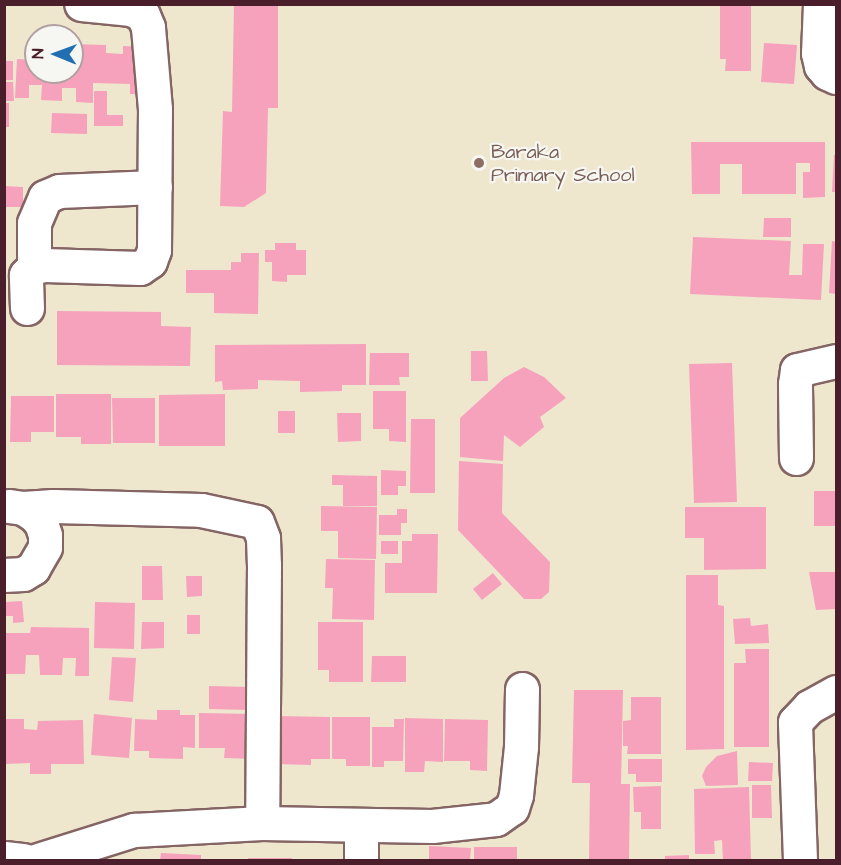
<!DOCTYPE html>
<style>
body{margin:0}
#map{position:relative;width:841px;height:865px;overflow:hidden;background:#efe6ce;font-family:"Architects Daughter",sans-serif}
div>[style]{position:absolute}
.building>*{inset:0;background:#f6a2bd}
.roads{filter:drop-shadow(2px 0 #846564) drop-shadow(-2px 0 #846564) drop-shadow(0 2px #846564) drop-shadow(0 -2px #846564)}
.minor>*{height:33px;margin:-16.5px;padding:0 16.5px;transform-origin:16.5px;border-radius:16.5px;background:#fff}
.dots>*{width:16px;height:16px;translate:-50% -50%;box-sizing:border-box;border:3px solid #f6f6f2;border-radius:50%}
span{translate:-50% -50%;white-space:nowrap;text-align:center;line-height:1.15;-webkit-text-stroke:4.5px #f6f6f2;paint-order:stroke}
.education-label{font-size:20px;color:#785e54}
.left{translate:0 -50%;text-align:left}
.frame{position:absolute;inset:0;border:6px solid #4a1f2b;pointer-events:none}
.north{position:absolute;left:24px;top:24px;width:60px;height:60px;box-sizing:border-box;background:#f6f6f2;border:2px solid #b1a0a2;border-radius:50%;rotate:271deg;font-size:16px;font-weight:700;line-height:24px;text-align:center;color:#4a1f2b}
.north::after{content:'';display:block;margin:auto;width:21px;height:27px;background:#1f6fb2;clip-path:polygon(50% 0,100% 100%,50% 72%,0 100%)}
</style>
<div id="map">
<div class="building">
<div style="clip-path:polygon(234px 4px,278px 4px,278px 108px,268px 108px,266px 193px,244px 207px,220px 206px,223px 111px,232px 112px)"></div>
<div style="clip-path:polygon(720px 4px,751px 4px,751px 71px,725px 71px,726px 59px,720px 59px)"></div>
<div style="clip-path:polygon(764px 43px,797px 45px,794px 84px,761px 82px)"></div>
<div style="clip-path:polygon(72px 44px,106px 45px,106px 53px,123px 54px,123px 46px,144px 47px,143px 94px,130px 94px,130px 84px,93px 83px,93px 103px,76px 102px,76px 88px,62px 88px,62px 101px,41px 100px,42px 85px,29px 85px,29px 98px,15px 98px,17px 59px,36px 60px,36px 72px,72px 72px)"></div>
<div style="clip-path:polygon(4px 61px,13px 61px,13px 80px,4px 80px)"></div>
<div style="clip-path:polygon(4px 82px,13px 82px,14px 101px,4px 101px)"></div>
<div style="clip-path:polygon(94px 91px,107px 91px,107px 115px,123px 115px,123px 126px,94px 126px)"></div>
<div style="clip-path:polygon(4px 103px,9px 103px,9px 127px,4px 127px)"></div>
<div style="clip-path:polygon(52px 113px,87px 114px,87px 134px,51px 133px)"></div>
<div style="clip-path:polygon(691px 142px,825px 142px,825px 197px,803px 198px,803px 172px,810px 172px,810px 163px,796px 163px,796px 194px,742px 194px,742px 164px,720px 164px,720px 194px,692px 194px)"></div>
<div style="clip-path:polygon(834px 155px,836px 155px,836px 192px,832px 192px)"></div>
<div style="clip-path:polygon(4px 186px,23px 187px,23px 207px,4px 207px)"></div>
<div style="clip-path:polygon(764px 218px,791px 218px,791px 237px,763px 237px)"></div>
<div style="clip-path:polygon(693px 237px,791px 241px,789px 275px,802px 275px,803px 244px,824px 244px,821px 300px,690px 294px)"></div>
<div style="clip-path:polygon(832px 241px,836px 242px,836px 294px,829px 293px)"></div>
<div style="clip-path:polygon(275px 243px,296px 243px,296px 250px,306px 250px,306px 275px,287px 275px,287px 282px,272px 281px,272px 262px,265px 262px,265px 250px,275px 250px)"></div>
<div style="clip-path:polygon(241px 253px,259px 253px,258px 314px,214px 313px,214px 293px,186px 293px,186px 270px,231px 270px,231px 262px,241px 262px)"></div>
<div style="clip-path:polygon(57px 311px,161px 312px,161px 326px,191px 327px,190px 366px,57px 365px)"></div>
<div style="clip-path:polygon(366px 344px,366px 385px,342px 385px,342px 391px,300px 392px,300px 381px,258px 380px,258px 389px,223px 390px,222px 381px,215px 382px,215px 345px)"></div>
<div style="clip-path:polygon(471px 351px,487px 351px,488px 381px,471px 381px)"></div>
<div style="clip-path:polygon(370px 353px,409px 353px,409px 377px,399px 377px,400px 385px,369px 385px)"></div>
<div style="clip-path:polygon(732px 363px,737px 502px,694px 503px,689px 364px)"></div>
<div style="clip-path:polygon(524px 367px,544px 377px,566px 398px,540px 417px,544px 427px,520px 447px,504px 435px,503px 461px,460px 457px,460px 418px,504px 378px)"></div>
<div style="clip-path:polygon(373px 391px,406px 391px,406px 442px,389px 441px,389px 429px,373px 429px)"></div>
<div style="clip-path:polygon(56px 394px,111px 394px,111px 444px,81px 444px,81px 437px,56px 437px)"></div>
<div style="clip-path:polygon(225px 394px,225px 446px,159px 446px,159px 395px)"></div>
<div style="clip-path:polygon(11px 396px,54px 396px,54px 432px,31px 432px,31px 442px,10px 442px)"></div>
<div style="clip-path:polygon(112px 398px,155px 398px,155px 443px,113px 443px)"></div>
<div style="clip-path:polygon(278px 411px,295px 411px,295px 433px,278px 433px)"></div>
<div style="clip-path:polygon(337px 413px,361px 413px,361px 441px,338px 442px)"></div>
<div style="clip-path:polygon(411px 419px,435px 419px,435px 493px,410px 493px)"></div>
<div style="clip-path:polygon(459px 461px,503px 464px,502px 513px,550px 562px,549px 592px,541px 599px,524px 599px,458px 530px)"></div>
<div style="clip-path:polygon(381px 470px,406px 471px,406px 486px,398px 486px,398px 495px,381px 495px)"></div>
<div style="clip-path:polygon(332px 475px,377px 476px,377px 506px,343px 506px,343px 485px,332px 485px)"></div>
<div style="clip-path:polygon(814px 491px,836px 491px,836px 526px,814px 526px)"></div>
<div style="clip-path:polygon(321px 506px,377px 507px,376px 559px,338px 558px,338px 531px,321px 531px)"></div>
<div style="clip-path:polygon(685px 507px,766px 507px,766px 569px,704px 570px,704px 538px,685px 538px)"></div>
<div style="clip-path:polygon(397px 509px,407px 509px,407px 523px,401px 523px,401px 535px,379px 535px,379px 515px,397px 515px)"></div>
<div style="clip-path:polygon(412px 534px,438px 534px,437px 593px,385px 593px,385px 563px,402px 563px,402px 541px,412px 541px)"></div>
<div style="clip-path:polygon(381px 541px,398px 541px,398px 554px,381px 554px)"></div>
<div style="clip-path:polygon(326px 559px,375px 560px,374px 620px,332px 619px,333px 588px,325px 588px)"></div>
<div style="clip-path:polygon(142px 566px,162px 566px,163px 600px,142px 600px)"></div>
<div style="clip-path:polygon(809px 572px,836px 572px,836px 609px,816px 610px)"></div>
<div style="clip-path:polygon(493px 573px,502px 584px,482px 600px,473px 589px)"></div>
<div style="clip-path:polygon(686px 575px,718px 575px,718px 605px,724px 606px,724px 749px,686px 750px)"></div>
<div style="clip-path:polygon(186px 576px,202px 576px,202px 596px,187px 597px)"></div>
<div style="clip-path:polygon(22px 601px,24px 622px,13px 623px,13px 616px,6px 616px,5px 602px)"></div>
<div style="clip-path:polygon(95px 602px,135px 603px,134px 649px,94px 648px)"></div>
<div style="clip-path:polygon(187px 615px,200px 615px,200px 634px,187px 634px)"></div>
<div style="clip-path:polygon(750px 618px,751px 626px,768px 624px,769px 643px,735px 644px,733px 619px)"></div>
<div style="clip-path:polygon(142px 622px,164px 622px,164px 648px,141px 649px)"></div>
<div style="clip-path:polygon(318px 622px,363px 622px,363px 682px,329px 682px,329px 670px,318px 670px)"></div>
<div style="clip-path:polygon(31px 627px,89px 628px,89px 676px,75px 676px,76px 658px,63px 658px,62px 675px,40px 675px,39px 655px,26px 655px,25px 674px,4px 674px,4px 633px,30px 633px)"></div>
<div style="clip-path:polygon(745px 649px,769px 649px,769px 747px,734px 747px,734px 663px,746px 663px)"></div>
<div style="clip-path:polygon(372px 656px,406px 656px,406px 682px,371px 682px)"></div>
<div style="clip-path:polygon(112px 657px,136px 658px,133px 702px,109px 700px)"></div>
<div style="clip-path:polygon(209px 686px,250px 687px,250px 710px,209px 709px)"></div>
<div style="clip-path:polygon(574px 690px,623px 690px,621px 784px,630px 784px,629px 860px,589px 860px,590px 783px,572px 783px)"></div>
<div style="clip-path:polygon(631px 697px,661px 697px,661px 754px,627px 754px,628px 746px,623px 746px,623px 721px,631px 720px)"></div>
<div style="clip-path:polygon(157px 710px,180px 710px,180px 715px,195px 715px,195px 748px,183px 747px,183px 759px,149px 758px,149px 751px,134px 751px,135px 719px,157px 720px)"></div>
<div style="clip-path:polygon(199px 713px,255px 714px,254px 759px,224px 758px,225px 748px,199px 748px)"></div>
<div style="clip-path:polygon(94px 714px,132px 718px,129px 758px,91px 755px)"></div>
<div style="clip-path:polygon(275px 716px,330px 717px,330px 759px,311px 759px,311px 765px,274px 764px)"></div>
<div style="clip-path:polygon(332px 717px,370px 717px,370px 766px,346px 766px,346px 759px,332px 759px)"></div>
<div style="clip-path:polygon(405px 718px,443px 719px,443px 762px,425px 761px,424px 772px,405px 772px)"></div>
<div style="clip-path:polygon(4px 719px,24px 719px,24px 729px,37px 730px,38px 721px,83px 720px,84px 764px,51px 764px,51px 774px,30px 774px,30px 763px,4px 764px)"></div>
<div style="clip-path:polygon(394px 719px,404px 719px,403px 761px,384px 761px,384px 767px,372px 767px,372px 727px,394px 727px)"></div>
<div style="clip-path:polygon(445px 719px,488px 720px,487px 771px,470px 770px,470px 761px,444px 761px)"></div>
<div style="clip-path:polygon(737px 751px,738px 785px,706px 786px,702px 776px,706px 767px,717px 756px)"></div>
<div style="clip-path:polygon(628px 759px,662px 759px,662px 782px,636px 782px,636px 774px,628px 774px)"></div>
<div style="clip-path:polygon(749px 762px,773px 763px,772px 781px,748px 781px)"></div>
<div style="clip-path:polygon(752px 785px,771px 785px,772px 818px,752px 818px)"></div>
<div style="clip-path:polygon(661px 786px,661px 829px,641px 829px,641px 812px,634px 812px,633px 787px)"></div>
<div style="clip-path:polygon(749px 787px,751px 860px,723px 860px,722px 840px,714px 841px,715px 854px,695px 854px,694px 789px)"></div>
<div style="clip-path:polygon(429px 846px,471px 848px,470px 860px,429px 860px)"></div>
<div style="clip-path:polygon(474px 847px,517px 847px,517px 860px,474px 860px)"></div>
<div style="clip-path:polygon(161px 853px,201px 855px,201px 860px,160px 860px)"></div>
<div style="clip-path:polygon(689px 855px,689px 860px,665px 860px,665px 856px)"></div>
<div style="clip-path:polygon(248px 858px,292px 858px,292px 860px,248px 860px)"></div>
</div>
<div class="roads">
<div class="minor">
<div style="left:820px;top:4px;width:49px;rotate:92.3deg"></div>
<div style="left:818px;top:53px;width:13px;rotate:77deg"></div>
<div style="left:821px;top:66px;width:9px;rotate:49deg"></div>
<div style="left:827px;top:73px;width:10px;rotate:24deg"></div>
<div style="left:34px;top:267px;width:44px;rotate:-90deg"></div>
<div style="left:34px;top:223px;width:28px;rotate:-67deg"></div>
<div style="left:45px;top:197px;width:15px;rotate:-23deg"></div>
<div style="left:59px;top:191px;width:96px;rotate:-2.4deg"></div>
<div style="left:27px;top:308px;width:33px;rotate:-92deg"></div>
<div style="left:26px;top:275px;width:11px;rotate:-45deg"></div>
<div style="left:34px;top:267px;width:11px;rotate:-10deg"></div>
<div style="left:45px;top:265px;width:95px;rotate:1.8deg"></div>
<div style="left:140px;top:268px;width:12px;rotate:-35deg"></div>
<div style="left:150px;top:261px;width:12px;rotate:-70deg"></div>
<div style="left:154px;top:250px;width:141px;rotate:-89.6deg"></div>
<div style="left:155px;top:109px;width:82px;rotate:-94.9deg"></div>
<div style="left:148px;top:27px;width:13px;rotate:-113deg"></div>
<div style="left:143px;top:15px;width:13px;rotate:-153deg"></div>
<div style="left:131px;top:9px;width:50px;rotate:-174.3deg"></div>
<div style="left:796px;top:458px;width:74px;rotate:-90.8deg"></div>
<div style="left:795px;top:384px;width:14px;rotate:-82deg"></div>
<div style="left:797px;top:370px;width:40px;rotate:-13deg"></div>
<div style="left:23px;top:508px;width:30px;rotate:-4deg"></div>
<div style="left:53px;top:506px;width:148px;rotate:1.5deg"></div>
<div style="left:201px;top:510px;width:57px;rotate:12.1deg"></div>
<div style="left:257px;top:522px;width:17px;rotate:69deg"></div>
<div style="left:263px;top:538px;width:27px;rotate:88deg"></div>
<div style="left:264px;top:565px;width:258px;rotate:90.4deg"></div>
<div style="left:4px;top:575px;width:19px;rotate:-3deg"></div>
<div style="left:23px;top:574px;width:12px;rotate:-31deg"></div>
<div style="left:33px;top:568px;width:24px;rotate:-60deg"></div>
<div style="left:45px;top:547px;width:12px;rotate:-90deg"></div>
<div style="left:45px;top:535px;width:13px;rotate:-108deg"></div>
<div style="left:41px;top:523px;width:11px;rotate:-131deg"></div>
<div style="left:34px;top:515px;width:13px;rotate:-148deg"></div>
<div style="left:23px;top:508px;width:15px;rotate:-172deg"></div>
<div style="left:361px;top:826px;width:34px;rotate:90deg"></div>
<div style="left:4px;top:858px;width:20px;rotate:6deg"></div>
<div style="left:38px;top:860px;width:101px;rotate:-17.4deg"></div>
<div style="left:134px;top:830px;width:128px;rotate:-3.1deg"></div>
<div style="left:262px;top:823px;width:170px;rotate:1deg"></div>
<div style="left:432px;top:826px;width:64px;rotate:-6.2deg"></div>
<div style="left:496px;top:819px;width:19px;rotate:-35deg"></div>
<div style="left:512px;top:808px;width:14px;rotate:-73deg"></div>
<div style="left:516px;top:795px;width:48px;rotate:-84.1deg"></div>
<div style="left:521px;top:747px;width:58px;rotate:-89deg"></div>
<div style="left:800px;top:860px;width:138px;rotate:-92.1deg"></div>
<div style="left:795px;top:722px;width:21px;rotate:-47deg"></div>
<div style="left:809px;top:707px;width:31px;rotate:-29deg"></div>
</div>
</div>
<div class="dots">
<div style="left:479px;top:163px;background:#8d6e63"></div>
</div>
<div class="education-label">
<span class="left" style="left:491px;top:164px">Baraka<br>Primary School</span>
</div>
<div class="frame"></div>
<div class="north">N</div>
</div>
